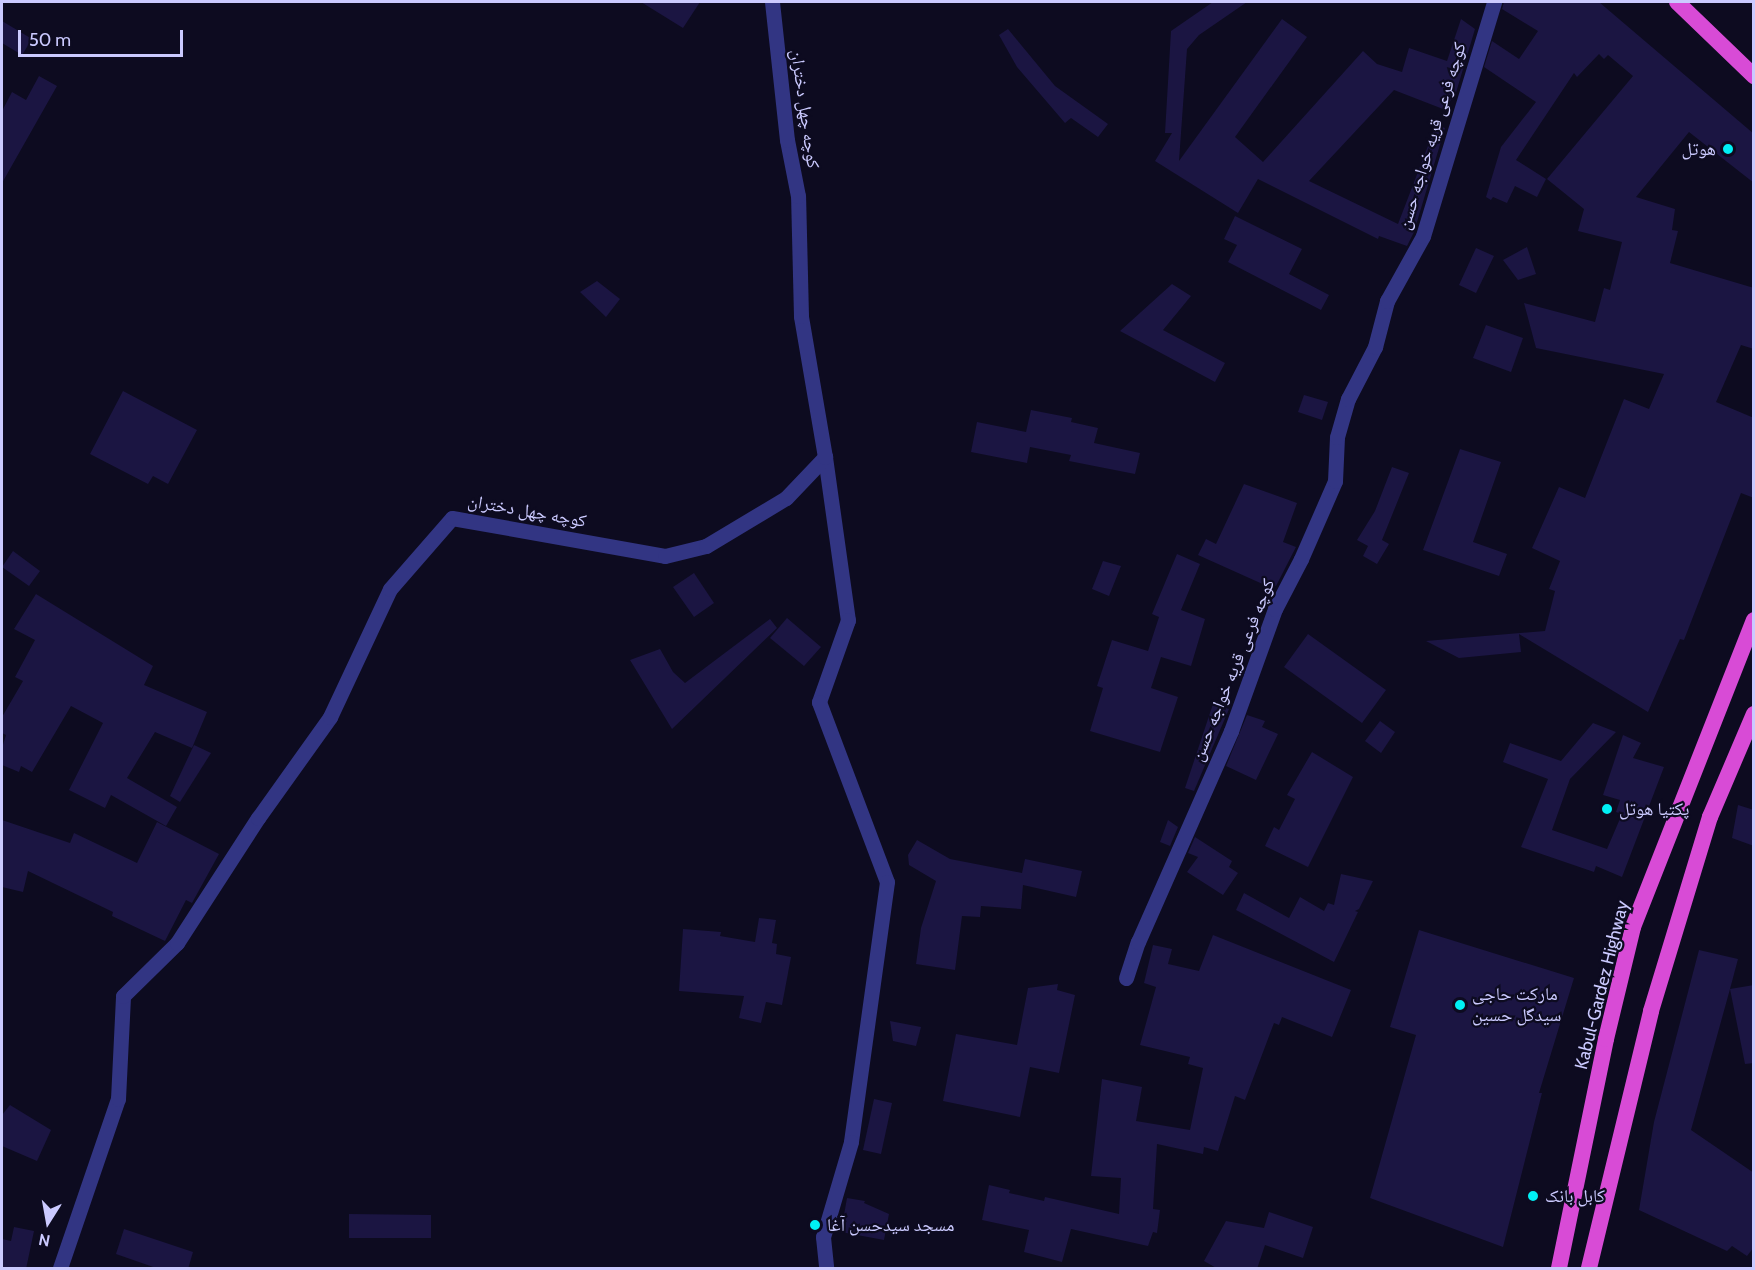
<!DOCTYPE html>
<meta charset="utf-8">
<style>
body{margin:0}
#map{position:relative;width:1755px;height:1270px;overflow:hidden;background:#0d0b20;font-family:Cabin,"Noto Naskh Arabic",sans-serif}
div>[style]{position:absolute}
.building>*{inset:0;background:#1b1542}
.minor>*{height:15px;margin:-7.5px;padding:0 7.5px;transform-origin:7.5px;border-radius:7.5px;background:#323583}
.trunk>*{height:16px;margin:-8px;padding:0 8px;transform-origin:8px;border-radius:8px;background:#d84bd6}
.dots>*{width:16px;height:16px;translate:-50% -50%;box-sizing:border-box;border:3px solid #0d0b20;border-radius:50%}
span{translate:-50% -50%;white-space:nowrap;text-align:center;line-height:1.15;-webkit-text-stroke:4.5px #0d0b20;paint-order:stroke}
.street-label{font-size:18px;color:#cbcaff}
.poi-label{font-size:18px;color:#cbcaff}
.right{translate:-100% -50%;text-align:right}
.left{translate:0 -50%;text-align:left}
.frame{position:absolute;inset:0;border:3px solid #cbcaff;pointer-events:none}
.north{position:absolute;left:18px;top:1192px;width:60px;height:60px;-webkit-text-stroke:4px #0d0b20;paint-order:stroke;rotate:191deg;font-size:16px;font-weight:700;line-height:24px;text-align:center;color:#cbcaff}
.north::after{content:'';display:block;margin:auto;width:21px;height:27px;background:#cbcaff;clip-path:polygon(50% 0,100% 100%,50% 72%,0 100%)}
.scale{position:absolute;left:18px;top:30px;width:165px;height:27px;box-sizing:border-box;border:3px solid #cbcaff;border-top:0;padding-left:8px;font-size:18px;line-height:21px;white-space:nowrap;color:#cbcaff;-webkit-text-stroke:4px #0d0b20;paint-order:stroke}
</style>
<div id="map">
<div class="building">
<div style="clip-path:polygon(641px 2px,700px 2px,683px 28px)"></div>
<div style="clip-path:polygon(1213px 2px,1247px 2px,1199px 35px,1187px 49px,1179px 161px,1282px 19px,1307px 37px,1235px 137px,1263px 162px,1363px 51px,1377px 64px,1402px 72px,1409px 48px,1447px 61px,1461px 19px,1475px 29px,1455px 96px,1443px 109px,1394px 90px,1309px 181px,1398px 224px,1436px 125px,1445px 128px,1414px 232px,1407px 246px,1379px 236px,1378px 239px,1258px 179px,1238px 213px,1155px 161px,1172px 133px,1165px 133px,1171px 31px)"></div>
<div style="clip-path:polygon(1504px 2px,1599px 2px,1754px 134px,1754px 183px,1689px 132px,1636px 197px,1675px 209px,1672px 230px,1678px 231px,1670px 263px,1754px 288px,1754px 349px,1741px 345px,1716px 402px,1754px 418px,1754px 498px,1741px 493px,1684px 640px,1680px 639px,1648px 712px,1519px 634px,1521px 652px,1459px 658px,1426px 641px,1545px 631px,1555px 591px,1549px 589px,1560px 561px,1532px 548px,1559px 487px,1585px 498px,1624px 399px,1649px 409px,1664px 374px,1536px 348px,1524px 303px,1595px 322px,1604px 288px,1610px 290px,1622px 242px,1578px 231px,1584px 209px,1547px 179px,1633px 76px,1608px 55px,1604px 59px,1599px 54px,1577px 77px,1574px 73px,1516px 160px,1546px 179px,1537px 197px,1515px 186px,1507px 203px,1493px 197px,1491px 200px,1486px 197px,1501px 147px,1536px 102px,1484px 67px,1492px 41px,1519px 59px,1538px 31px,1502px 9px)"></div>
<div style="clip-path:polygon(2px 21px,32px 39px,22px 55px,2px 43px)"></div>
<div style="clip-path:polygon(1008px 29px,1055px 86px,1108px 124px,1098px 137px,1071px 118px,1065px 123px,1017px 67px,999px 35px)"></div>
<div style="clip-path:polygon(39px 76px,57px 86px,2px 183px,2px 111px,12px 92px,26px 100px)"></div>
<div style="clip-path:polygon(1235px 216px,1302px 249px,1289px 274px,1329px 295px,1321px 310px,1228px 262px,1237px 245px,1224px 239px)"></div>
<div style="clip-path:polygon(1527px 247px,1536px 274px,1518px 280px,1503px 260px)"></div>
<div style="clip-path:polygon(1476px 248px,1494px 256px,1476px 293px,1459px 285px)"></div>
<div style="clip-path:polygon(597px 281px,620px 299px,606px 317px,580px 292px)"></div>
<div style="clip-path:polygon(1172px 284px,1191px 296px,1163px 330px,1225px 363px,1215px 382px,1120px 331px)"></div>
<div style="clip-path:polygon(1486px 325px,1523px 338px,1511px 372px,1473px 358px)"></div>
<div style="clip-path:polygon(123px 391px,197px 430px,168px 484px,153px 476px,148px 484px,90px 454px)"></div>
<div style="clip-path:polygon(1304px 395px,1328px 402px,1322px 420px,1298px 412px)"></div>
<div style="clip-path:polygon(1031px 410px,1072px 418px,1071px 422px,1098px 428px,1094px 443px,1140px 453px,1135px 474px,1069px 461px,1071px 455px,1030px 447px,1027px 463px,971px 452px,977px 422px,1026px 432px)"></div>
<div style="clip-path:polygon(1460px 449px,1501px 462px,1473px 542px,1507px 554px,1499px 576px,1423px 550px)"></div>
<div style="clip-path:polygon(1392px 467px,1409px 473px,1382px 540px,1389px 544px,1377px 564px,1363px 556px,1368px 546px,1357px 540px,1375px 511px)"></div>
<div style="clip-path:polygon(1244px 484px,1297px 503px,1283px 542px,1296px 547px,1276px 586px,1268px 583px,1267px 586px,1198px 555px,1206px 539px,1216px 544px)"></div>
<div style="clip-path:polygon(13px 551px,40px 571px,29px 586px,2px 567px)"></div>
<div style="clip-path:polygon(1177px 554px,1200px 564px,1181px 610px,1205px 619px,1191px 666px,1161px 657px,1151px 688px,1178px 697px,1160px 752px,1090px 731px,1103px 688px,1097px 686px,1112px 640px,1148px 651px,1159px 617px,1152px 614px)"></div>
<div style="clip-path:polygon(1103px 561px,1121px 566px,1109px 596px,1092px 589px)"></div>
<div style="clip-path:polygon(694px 573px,714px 603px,694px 617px,673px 587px)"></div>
<div style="clip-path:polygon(36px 594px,153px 666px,144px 685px,207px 712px,192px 748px,155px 732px,127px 778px,177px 807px,166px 826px,111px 795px,105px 808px,69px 790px,103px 723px,71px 706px,32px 772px,21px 766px,19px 772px,2px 765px,2px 748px,6px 735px,2px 733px,2px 717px,23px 681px,15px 677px,35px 640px,14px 629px)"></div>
<div style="clip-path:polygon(787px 618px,821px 647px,804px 666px,770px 638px)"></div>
<div style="clip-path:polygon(770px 619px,777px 628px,672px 729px,630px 660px,660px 649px,673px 672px,685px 683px)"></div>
<div style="clip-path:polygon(1308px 634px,1386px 690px,1362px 723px,1284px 667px)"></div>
<div style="clip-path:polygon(1213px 704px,1229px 709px,1194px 791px,1185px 788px)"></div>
<div style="clip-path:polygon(1247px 715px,1265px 721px,1262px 727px,1278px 734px,1256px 780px,1226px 766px)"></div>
<div style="clip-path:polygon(1380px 721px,1395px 732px,1381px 753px,1365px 741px)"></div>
<div style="clip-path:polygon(1593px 723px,1616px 732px,1570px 779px,1552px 830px,1607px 849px,1622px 814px,1616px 812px,1620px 800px,1603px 795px,1623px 735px,1641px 743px,1633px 758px,1664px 767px,1622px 877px,1596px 866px,1594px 872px,1521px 847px,1548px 779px,1503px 762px,1510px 743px,1561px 761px)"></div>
<div style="clip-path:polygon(194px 745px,211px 753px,180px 802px,170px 796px)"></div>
<div style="clip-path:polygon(1312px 752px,1353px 777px,1308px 867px,1265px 846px,1274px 827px,1279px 830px,1295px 799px,1287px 795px)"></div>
<div style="clip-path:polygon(1738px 805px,1754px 810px,1754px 846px,1732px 838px)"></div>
<div style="clip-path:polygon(2px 820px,70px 843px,74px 833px,137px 863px,157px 822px,219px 854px,192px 903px,186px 900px,165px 941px,112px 916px,113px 912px,28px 871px,23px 892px,2px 887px)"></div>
<div style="clip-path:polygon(1168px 820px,1178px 827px,1170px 846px,1160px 842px)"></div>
<div style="clip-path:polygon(1195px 837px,1232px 861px,1229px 867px,1238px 873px,1223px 895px,1187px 872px,1198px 857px,1188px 853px)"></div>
<div style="clip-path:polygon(917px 840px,950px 859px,1022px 873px,1025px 859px,1082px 871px,1076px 897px,1023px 885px,1021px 909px,981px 906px,980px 917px,962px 916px,955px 970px,916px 964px,921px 928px,936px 881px,909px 865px,908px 855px)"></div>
<div style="clip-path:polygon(1341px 874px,1373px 881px,1359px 909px,1355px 911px,1358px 912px,1334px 962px,1236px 910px,1244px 893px,1289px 918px,1300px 897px,1324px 911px,1328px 903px,1334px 905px)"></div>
<div style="clip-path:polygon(759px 918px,776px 920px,772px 943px,777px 944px,776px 954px,791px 957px,782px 1005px,766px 1002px,761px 1023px,739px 1018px,744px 996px,679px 991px,683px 929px,721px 932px,720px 936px,755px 942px)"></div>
<div style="clip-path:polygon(1419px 930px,1574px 978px,1539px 1093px,1542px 1093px,1503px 1247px,1370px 1198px,1416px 1035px,1390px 1027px)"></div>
<div style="clip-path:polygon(1213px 935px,1351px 990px,1332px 1037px,1282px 1017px,1279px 1025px,1274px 1023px,1245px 1100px,1235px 1096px,1218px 1151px,1204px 1147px,1203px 1154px,1157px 1144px,1153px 1209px,1160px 1210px,1157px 1233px,1153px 1232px,1148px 1246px,1071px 1229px,1062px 1262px,1024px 1252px,1029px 1230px,982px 1220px,989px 1185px,1010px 1190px,1009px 1193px,1044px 1201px,1045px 1197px,1119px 1214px,1121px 1178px,1091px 1176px,1102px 1079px,1142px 1087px,1136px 1121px,1190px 1130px,1203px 1068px,1188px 1064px,1190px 1057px,1140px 1045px,1156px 987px,1144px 983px,1153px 945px,1172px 949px,1168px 964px,1199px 971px)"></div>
<div style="clip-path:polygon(1699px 950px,1738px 959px,1730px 989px,1754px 985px,1754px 1063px,1745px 1064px,1730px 989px,1691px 1130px,1754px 1173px,1754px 1247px,1747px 1256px,1732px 1246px,1727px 1251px,1639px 1210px,1654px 1122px)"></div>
<div style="clip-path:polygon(1058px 984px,1057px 990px,1075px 995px,1059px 1073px,1030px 1067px,1020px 1117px,943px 1101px,956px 1034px,1017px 1045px,1028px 988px)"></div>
<div style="clip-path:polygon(890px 1021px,921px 1027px,916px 1046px,893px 1041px)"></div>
<div style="clip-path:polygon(874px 1099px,892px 1103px,881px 1154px,863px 1150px)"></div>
<div style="clip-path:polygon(10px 1105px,51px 1130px,37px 1161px,2px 1146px,2px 1115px)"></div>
<div style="clip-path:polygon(847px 1198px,865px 1201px,864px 1203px,889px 1214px,884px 1240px,841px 1232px)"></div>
<div style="clip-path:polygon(1269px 1212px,1313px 1227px,1303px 1258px,1265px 1245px,1257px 1269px,1218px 1269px,1204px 1261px,1226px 1221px,1264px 1228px)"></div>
<div style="clip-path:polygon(349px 1214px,431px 1215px,431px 1238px,349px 1238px)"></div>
<div style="clip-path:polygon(14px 1227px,34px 1231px,26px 1269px,2px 1269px,2px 1239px,11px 1241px)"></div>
<div style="clip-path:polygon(124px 1229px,193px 1252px,188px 1269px,159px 1269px,116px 1254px)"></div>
</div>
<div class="minor">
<div style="left:825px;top:457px;width:165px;rotate:82deg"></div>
<div style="left:848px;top:620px;width:87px;rotate:109.5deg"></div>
<div style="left:819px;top:702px;width:192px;rotate:69.3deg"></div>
<div style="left:887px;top:882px;width:262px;rotate:97.9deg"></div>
<div style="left:851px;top:1142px;width:99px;rotate:106.4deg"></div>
<div style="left:823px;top:1237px;width:31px;rotate:84deg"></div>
<div style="left:1126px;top:978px;width:38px;rotate:-72deg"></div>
<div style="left:1138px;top:942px;width:231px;rotate:-66.2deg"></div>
<div style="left:1231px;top:731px;width:130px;rotate:-70.2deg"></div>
<div style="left:1275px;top:609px;width:56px;rotate:-62.5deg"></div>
<div style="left:1301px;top:559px;width:85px;rotate:-66.4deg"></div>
<div style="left:1335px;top:481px;width:44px;rotate:-87.4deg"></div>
<div style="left:1337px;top:437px;width:40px;rotate:-74deg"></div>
<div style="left:1348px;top:399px;width:59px;rotate:-62.6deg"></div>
<div style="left:1375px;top:347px;width:48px;rotate:-75.4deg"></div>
<div style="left:1387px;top:301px;width:74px;rotate:-61deg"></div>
<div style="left:1423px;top:236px;width:245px;rotate:-73.1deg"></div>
<div style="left:60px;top:1268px;width:179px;rotate:-71.1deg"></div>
<div style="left:118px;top:1099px;width:103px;rotate:-87.2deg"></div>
<div style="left:123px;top:996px;width:76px;rotate:-44.5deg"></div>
<div style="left:177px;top:943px;width:149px;rotate:-57.1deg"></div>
<div style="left:258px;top:818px;width:124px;rotate:-54.5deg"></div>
<div style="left:330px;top:717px;width:141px;rotate:-64.9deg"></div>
<div style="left:390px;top:589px;width:94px;rotate:-48.9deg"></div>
<div style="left:452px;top:518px;width:216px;rotate:10.1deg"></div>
<div style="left:665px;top:556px;width:42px;rotate:-13.7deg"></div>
<div style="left:706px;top:546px;width:93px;rotate:-31deg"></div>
<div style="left:786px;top:498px;width:57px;rotate:-46.4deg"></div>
<div style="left:825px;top:457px;width:143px;rotate:-99.7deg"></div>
<div style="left:801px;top:316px;width:120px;rotate:-91.4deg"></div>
<div style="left:798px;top:196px;width:57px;rotate:-101.1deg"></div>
<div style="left:787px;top:140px;width:139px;rotate:-96.2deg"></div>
</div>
<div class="trunk">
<div style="left:1677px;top:2px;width:107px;rotate:43.9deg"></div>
<div style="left:1559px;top:1268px;width:234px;rotate:-78.4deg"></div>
<div style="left:1606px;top:1039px;width:115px;rotate:-76.4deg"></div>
<div style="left:1633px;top:927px;width:330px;rotate:-68.5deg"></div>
<div style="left:1589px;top:1268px;width:264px;rotate:-76.4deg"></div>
<div style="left:1651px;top:1011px;width:203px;rotate:-73.1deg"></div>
<div style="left:1710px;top:817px;width:112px;rotate:-66.9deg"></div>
</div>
<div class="dots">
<div style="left:1728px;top:149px;background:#00f0f5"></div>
<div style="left:1607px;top:809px;background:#00f0f5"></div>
<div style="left:1460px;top:1005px;background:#00f0f5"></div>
<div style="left:1533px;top:1196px;background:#00f0f5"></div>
<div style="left:815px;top:1225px;background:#00f0f5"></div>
</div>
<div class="street-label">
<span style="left:805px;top:109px;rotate:82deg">کوچه چهل دختران</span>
<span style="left:1432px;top:136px;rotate:-73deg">کوچه فرعی قریه خواجه حسن</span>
<span style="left:527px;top:511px;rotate:10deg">کوچه چهل دختران</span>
<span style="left:1233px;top:670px;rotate:-68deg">کوچه فرعی قریه خواجه حسن</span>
<span style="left:1602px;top:985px;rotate:-76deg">Kabul-Gardez Highway</span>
</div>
<div class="poi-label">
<span class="right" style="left:1716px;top:149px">هوتل</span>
<span class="left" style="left:1619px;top:809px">پکتیا هوتل</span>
<span class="left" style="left:1472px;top:1005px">مارکت حاجی<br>سیدگل حسین</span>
<span class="left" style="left:1545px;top:1196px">کابل بانک</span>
<span class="left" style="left:827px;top:1225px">مسجد سیدحسن آغا</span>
</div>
<div class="frame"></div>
<div class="north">N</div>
<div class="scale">50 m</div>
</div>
